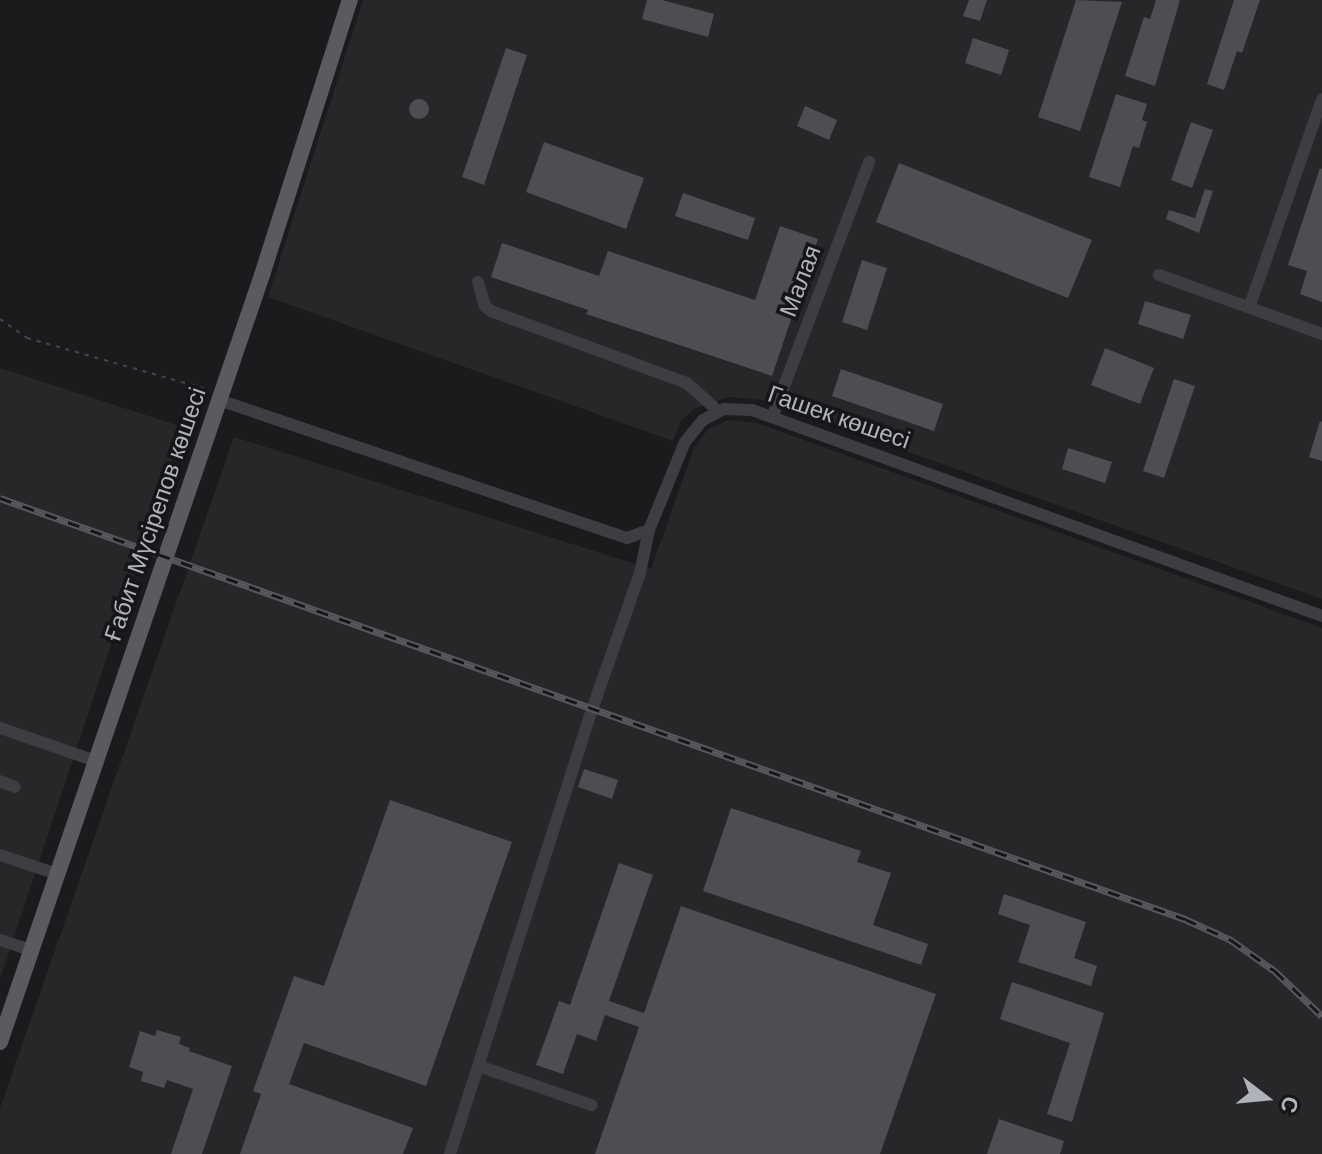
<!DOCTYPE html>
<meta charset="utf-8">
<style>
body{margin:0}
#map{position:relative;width:1322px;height:1154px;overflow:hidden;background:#1b1b1d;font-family:"DM Sans",sans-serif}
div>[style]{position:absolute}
.built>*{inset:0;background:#27272a}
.building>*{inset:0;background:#4d4e52}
.round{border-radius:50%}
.path>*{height:2px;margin-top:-1px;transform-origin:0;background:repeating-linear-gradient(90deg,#434548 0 4px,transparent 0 10px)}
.minor>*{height:12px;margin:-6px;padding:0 6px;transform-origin:6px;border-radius:6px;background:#3c3e41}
.major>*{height:16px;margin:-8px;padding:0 8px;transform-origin:8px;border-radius:8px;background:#595b60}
.rail>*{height:7px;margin-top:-3.5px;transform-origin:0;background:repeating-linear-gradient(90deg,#161618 0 12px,#56585c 0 24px);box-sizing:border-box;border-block:2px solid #56585c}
span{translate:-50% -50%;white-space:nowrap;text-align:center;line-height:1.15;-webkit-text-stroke:7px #161618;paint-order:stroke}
.street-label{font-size:24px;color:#afb4bb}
.north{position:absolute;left:1226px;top:1058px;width:80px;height:80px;-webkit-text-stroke:6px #161618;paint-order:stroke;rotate:106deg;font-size:22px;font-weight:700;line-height:32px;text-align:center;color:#afb4bb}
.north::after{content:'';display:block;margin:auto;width:28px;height:36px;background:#afb4bb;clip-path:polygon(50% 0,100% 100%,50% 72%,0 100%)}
</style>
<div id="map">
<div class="built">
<div style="clip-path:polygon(363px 0,1322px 0,1322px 599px,762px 400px,729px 397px,694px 409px,681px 421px,673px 441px,268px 297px)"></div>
<div style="clip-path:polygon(0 368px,183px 427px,0 980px)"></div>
<div style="clip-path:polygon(728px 420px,757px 423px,1322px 628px,1322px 1154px,0 1154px,0 1108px,234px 437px,651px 569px,694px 448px,708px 429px)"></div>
</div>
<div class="building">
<div style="clip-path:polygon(647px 0,662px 0,714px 14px,708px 37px,642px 19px)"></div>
<div style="clip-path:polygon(969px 0,987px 0,980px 21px,963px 16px)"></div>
<div style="clip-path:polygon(1076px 0,1122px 2px,1080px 131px,1038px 117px)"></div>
<div style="clip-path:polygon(1156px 0,1180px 0,1155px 86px,1125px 76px,1144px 17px,1150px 19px)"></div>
<div style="clip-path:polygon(1234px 0,1260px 0,1242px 53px,1237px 51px,1224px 90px,1207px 84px)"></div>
<div style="clip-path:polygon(973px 38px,1009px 50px,1001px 75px,965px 63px)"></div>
<div style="clip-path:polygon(506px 48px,527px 55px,484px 185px,462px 177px)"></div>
<div style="clip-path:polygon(1116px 94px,1147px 104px,1142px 120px,1147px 122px,1139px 148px,1133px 146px,1120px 187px,1089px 177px)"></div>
<div class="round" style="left:409px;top:99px;width:20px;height:20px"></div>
<div style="clip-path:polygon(805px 106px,837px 120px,829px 140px,797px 126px)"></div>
<div style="clip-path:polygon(1191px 122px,1213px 130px,1192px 188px,1171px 180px)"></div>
<div style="clip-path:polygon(544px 142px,644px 178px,626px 229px,526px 192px)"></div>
<div style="clip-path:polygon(899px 163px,1092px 240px,1068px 298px,876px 222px)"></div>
<div style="clip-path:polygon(1320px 168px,1322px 169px,1322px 302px,1300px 294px,1307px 271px,1288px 265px)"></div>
<div style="clip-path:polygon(1205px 189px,1213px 191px,1199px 233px,1166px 219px,1169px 210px,1195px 218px)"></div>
<div style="clip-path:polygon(683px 193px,755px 218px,748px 240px,675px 216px)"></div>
<div style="clip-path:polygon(780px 226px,818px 239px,772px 376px,586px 314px,588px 310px,491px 277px,502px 243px,599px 276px,608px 251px,755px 300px)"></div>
<div style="clip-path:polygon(862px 260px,887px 268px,867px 330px,842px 322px)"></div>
<div style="clip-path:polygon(1145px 301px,1191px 315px,1183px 339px,1138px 324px)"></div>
<div style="clip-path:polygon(1105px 348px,1154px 368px,1140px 404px,1091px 385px)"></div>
<div style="clip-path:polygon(841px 369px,943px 404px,934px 431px,832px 396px)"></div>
<div style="clip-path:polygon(1174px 379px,1195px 386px,1164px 478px,1143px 471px)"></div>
<div style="clip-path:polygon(1320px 421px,1322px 422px,1322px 461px,1309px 457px)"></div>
<div style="clip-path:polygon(1068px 448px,1112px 462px,1105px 483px,1062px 469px)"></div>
<div style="clip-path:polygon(584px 769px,618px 780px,612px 799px,578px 787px)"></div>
<div style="clip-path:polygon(390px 800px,512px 842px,426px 1086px,304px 1043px,289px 1084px,413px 1128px,403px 1154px,240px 1154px,261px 1094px,253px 1091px,294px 976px,324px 986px)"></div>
<div style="clip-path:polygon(731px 808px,861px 851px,857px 862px,891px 873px,873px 925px,928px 944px,921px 965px,703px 891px)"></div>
<div style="clip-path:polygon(619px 863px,653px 875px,609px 1001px,644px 1013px,681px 906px,936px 994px,880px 1154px,595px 1154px,639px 1027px,605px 1015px,596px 1041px,577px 1034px,563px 1074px,536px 1065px,559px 1001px,570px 1005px)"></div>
<div style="clip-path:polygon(1004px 894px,1086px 922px,1074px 958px,1097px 966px,1091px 986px,1018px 962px,1030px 925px,998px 914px)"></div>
<div style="clip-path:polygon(1012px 982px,1104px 1013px,1072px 1122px,1047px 1114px,1070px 1043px,1000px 1019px)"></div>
<div style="clip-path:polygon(157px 1030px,181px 1037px,179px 1044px,190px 1048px,189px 1051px,232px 1066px,202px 1154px,171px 1154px,193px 1089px,167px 1080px,164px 1088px,141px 1081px,143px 1072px,129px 1067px,140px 1031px,155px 1036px)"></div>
<div style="clip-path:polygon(999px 1119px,1064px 1141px,1060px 1154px,987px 1154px)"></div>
</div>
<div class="path">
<div style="left:0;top:319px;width:33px;rotate:35deg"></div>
<div style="left:27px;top:338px;width:189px;rotate:15.9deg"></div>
</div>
<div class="minor">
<div style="left:1159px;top:275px;width:173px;rotate:19.9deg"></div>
<div style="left:478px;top:282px;width:25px;rotate:74deg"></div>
<div style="left:485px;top:306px;width:8px;rotate:40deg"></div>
<div style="left:491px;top:311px;width:209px;rotate:20.2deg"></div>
<div style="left:687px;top:383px;width:42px;rotate:42.1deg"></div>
<div style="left:1250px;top:305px;width:218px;rotate:-70.7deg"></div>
<div style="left:219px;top:400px;width:431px;rotate:18.7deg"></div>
<div style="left:627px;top:538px;width:23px;rotate:-20deg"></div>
<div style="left:649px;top:530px;width:95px;rotate:-67.8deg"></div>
<div style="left:685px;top:442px;width:28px;rotate:-51deg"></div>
<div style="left:703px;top:420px;width:24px;rotate:-28deg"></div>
<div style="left:724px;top:409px;width:28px;rotate:2deg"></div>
<div style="left:752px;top:410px;width:606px;rotate:19.87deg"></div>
<div style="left:773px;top:415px;width:271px;rotate:-69.2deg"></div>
<div style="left:0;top:728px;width:102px;rotate:19deg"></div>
<div style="left:0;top:781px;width:16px;rotate:22deg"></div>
<div style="left:0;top:855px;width:60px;rotate:18.4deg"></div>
<div style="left:0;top:940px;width:33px;rotate:18deg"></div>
<div style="left:479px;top:1066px;width:119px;rotate:19.2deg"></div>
<div style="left:450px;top:1154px;width:469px;rotate:-72.3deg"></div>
<div style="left:593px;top:707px;width:142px;rotate:-70.7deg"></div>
<div style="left:640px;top:573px;width:44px;rotate:-78.2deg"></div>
</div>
<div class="major">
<div style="left:0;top:1042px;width:811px;rotate:-71.14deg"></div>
<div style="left:262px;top:275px;width:289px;rotate:-72.3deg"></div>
</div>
<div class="rail">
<div style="left:0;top:498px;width:1258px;rotate:19.56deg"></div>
<div style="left:1185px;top:919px;width:51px;rotate:24.5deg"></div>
<div style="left:1231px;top:940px;width:54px;rotate:35.2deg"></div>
<div style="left:1275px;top:971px;width:65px;rotate:43.8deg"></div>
</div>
<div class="street-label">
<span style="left:800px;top:281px;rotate:-69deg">Малая</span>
<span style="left:839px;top:417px;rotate:19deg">Гашек көшесі</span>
<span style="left:155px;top:514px;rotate:-71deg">Ғабит Мүсірепов көшесі</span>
</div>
<div class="north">С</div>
</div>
